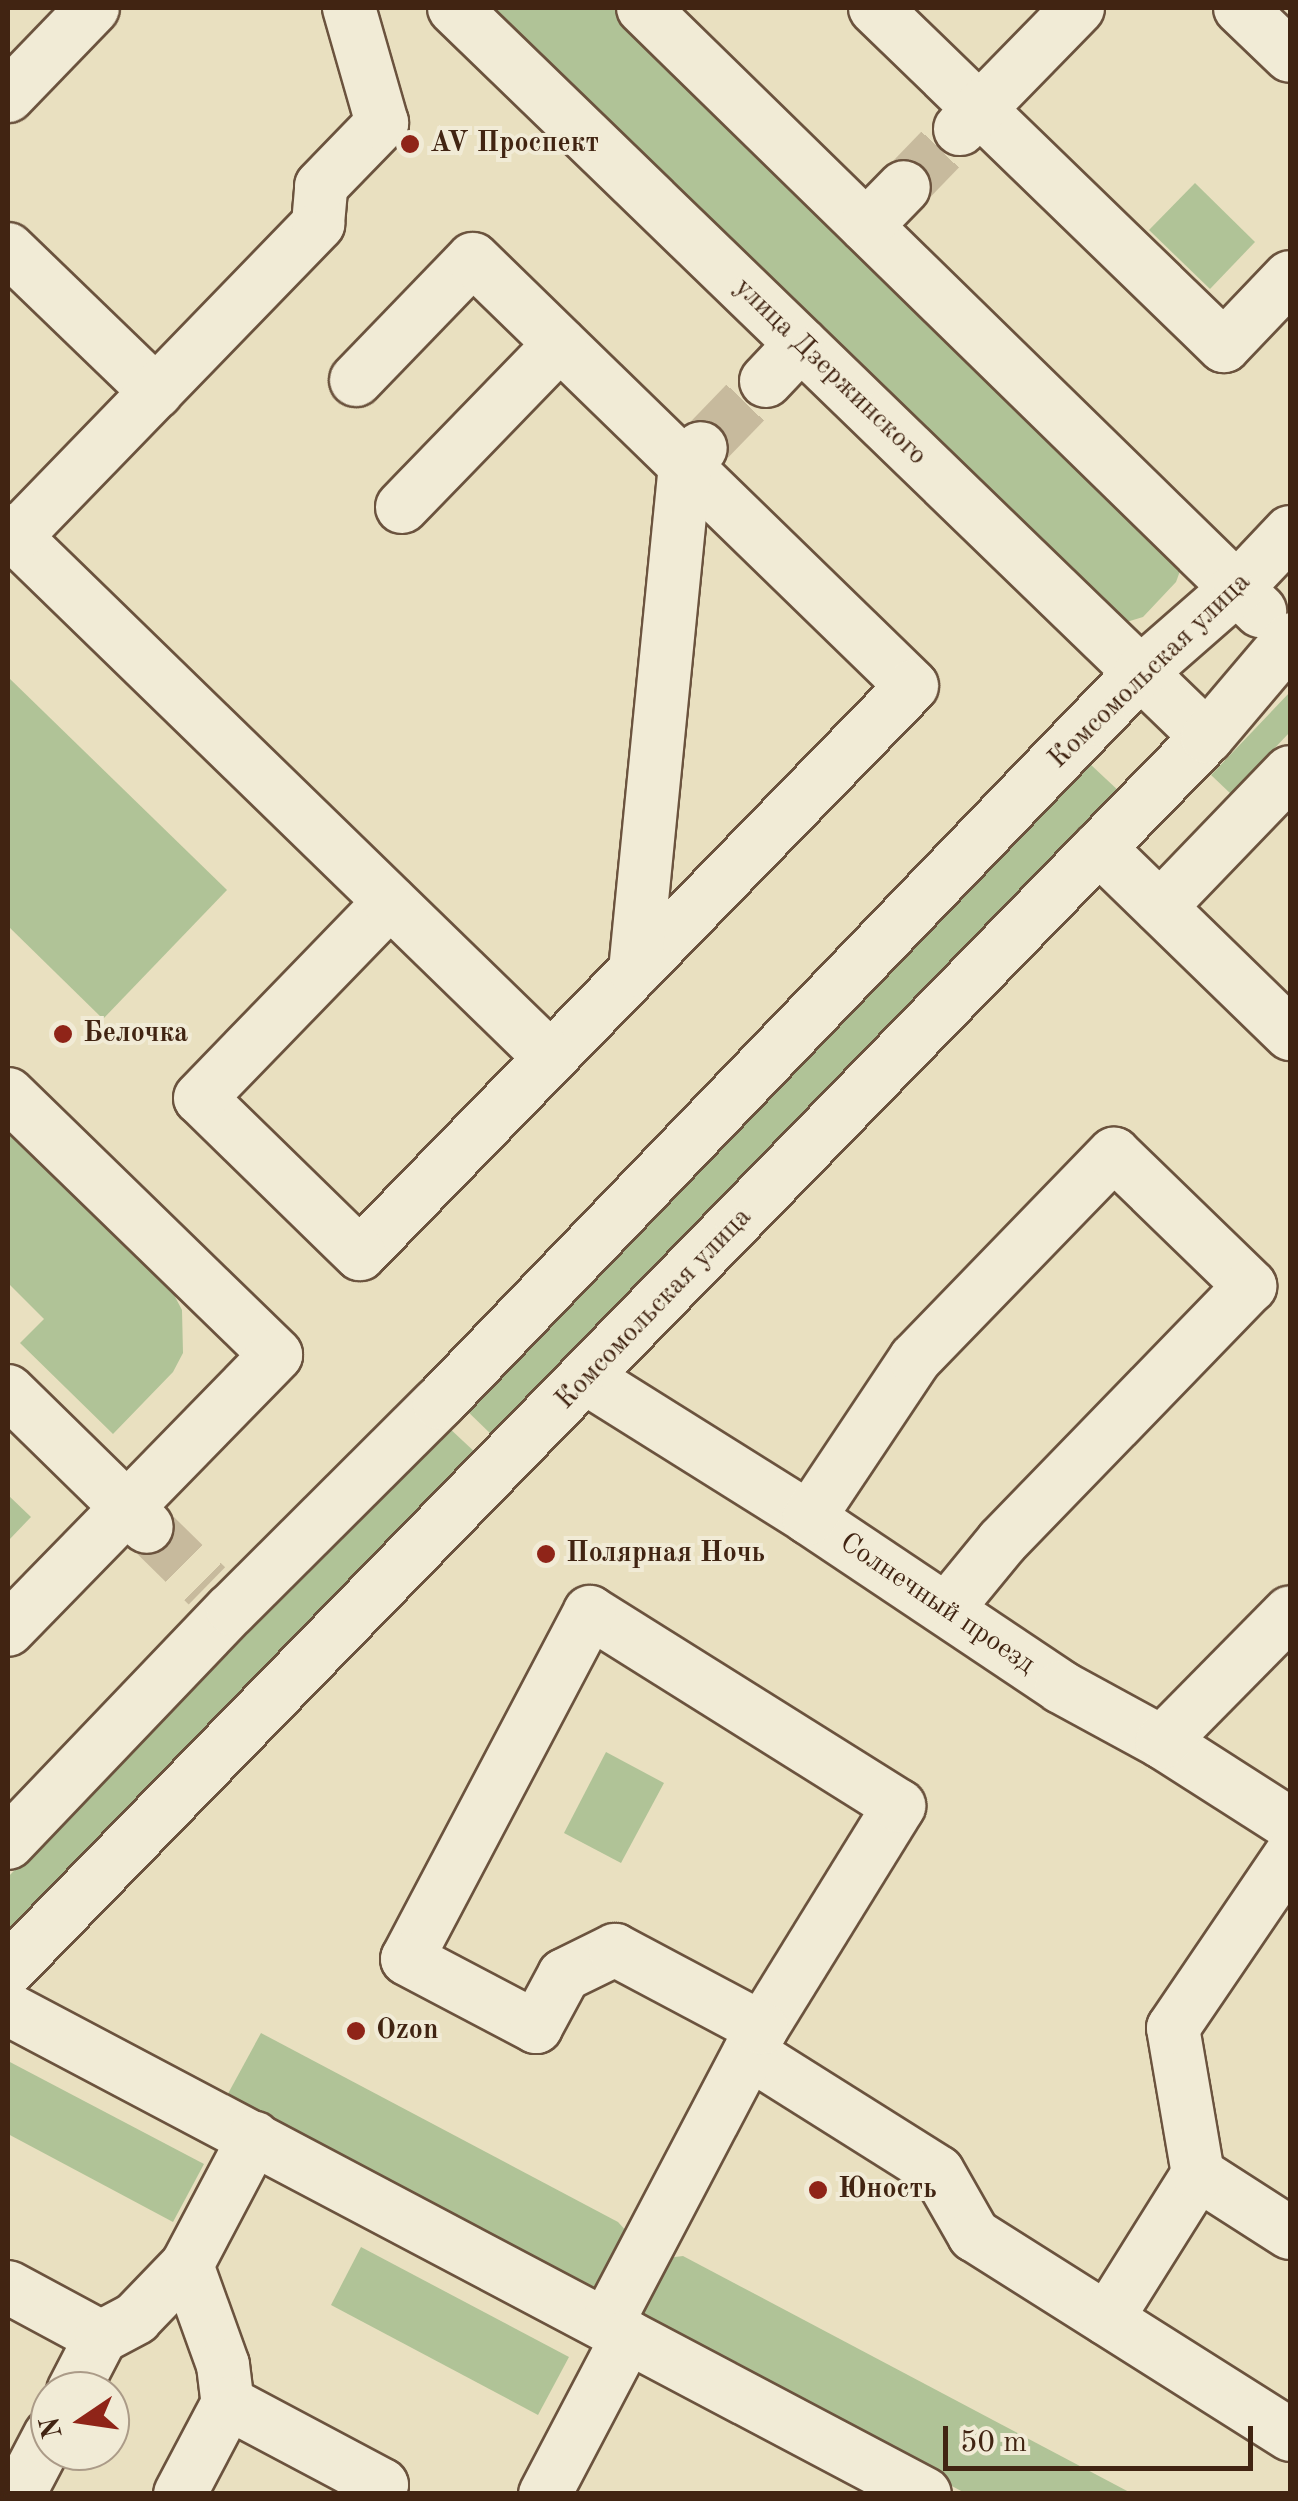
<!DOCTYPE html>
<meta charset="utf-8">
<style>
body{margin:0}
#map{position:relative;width:1298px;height:2501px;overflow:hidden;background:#e9e0c0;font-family:"Old Standard TT",serif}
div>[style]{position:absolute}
.green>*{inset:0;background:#b0c397}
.minor-tunnel>*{height:52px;margin-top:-26px;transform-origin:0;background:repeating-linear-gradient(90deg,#c7ba9d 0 52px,transparent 0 78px)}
.roads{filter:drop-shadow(2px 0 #6b533e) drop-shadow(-2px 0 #6b533e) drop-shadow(0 2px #6b533e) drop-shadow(0 -2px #6b533e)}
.minor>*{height:52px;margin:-26px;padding:0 26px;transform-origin:26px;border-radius:26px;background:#f1ebd6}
.dots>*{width:28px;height:28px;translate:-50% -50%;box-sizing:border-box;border:5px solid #f1ebd6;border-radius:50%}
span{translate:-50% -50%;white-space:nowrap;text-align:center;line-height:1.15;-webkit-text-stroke:8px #f1ebd6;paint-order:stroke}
.poi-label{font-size:28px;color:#412412;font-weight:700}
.left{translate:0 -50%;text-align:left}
.street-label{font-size:28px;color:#412412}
.frame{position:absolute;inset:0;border:10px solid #412412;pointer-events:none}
.north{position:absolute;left:30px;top:2371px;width:100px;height:100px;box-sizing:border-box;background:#f1ebd6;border:2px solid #ab9b88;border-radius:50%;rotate:257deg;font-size:28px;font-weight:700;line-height:40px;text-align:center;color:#412412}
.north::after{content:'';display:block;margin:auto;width:35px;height:45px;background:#8f2418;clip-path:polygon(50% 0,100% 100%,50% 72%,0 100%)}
.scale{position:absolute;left:943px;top:2426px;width:310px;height:45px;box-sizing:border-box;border:5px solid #412412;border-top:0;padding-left:12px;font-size:30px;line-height:35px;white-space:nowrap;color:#412412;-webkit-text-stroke:8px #f1ebd6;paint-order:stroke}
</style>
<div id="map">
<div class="green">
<div style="clip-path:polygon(480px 8px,617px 8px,1173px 546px,1183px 563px,1176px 582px,1143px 617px,1120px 624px)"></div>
<div style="clip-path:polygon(1195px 183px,1255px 242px,1210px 289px,1149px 230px)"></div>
<div style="clip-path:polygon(8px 677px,227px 890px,103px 1019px,8px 926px)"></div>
<div style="clip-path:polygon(1290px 692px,1290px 732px,1231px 794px,1211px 775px)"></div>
<div style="clip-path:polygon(1089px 763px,1122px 794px,496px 1439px,463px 1407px)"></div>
<div style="clip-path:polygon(8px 1132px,172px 1291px,182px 1310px,183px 1353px,173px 1372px,113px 1434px,20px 1343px,44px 1319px,8px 1283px)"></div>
<div style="clip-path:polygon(446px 1425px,479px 1456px,8px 1941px,8px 1877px)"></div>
<div style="clip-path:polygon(8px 1495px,31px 1517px,8px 1541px)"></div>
<div style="clip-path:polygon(606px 1752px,664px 1783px,621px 1863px,564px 1833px)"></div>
<div style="clip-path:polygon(261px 2033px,618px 2222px,628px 2233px,597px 2293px,224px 2101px)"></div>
<div style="clip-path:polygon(8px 2061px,204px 2164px,173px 2222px,8px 2134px)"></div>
<div style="clip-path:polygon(361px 2247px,569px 2357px,538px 2415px,331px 2305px)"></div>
<div style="clip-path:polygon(683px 2256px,1131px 2493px,965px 2493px,647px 2325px,640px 2311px,667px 2258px)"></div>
</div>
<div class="minor-tunnel">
<div style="left:904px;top:187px;width:81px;rotate:-46deg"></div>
<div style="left:709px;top:440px;width:82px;rotate:-46deg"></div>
<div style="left:147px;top:1527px;width:84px;rotate:44.5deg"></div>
</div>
<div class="roads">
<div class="minor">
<div style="left:454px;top:8px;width:1048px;rotate:44.07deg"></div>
<div style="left:643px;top:8px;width:863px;rotate:44.34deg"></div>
<div style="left:875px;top:8px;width:486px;rotate:44.1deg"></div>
<div style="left:1224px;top:346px;width:95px;rotate:-46.3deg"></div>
<div style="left:1240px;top:8px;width:69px;rotate:43.8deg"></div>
<div style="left:8px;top:96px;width:122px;rotate:-46deg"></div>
<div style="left:960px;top:129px;width:169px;rotate:-45.7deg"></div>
<div style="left:866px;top:226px;width:54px;rotate:-45.7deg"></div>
<div style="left:8px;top:249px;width:206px;rotate:44deg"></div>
<div style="left:356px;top:380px;width:168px;rotate:-46deg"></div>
<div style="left:473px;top:259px;width:612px;rotate:44.21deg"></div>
<div style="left:912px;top:686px;width:792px;rotate:134.18deg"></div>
<div style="left:360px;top:1254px;width:223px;rotate:-135.7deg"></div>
<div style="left:200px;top:1098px;width:273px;rotate:-45.9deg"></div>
<div style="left:766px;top:381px;width:51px;rotate:-46.6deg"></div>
<div style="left:402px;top:507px;width:227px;rotate:-45.9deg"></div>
<div style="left:8px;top:530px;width:757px;rotate:44.2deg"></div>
<div style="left:15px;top:537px;width:436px;rotate:-45.9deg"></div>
<div style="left:318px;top:224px;width:38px;rotate:-85deg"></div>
<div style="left:321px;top:186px;width:88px;rotate:-45.9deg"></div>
<div style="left:382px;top:123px;width:120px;rotate:-106deg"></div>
<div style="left:1099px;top:848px;width:267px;rotate:44.2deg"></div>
<div style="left:1160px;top:907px;width:187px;rotate:-46.1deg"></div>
<div style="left:635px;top:971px;width:508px;rotate:-84.36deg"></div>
<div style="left:685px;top:465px;width:23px;rotate:-47deg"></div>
<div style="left:8px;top:1094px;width:374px;rotate:44.2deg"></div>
<div style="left:276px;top:1355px;width:384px;rotate:134.3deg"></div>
<div style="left:586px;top:1378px;width:263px;rotate:32.1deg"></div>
<div style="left:809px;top:1518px;width:303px;rotate:33.8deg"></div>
<div style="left:1061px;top:1687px;width:115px;rotate:28.6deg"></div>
<div style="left:1162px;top:1742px;width:152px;rotate:32.6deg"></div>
<div style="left:8px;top:1391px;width:194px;rotate:44.4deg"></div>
<div style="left:809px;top:1518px;width:191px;rotate:-56.3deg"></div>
<div style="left:915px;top:1359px;width:286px;rotate:-45.9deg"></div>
<div style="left:1114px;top:1154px;width:190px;rotate:44.1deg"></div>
<div style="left:1250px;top:1286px;width:356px;rotate:134.1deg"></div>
<div style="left:1002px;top:1542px;width:87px;rotate:129.4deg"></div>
<div style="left:1162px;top:1742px;width:182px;rotate:-45.4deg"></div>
<div style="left:8px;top:1843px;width:324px;rotate:-46.3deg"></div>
<div style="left:232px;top:1609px;width:292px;rotate:-44.9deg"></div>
<div style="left:439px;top:1403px;width:1012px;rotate:-46.16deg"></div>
<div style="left:1140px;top:673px;width:129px;rotate:-41.2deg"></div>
<div style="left:1237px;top:588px;width:77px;rotate:-46.6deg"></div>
<div style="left:8px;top:1970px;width:1720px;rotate:-45.8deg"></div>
<div style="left:1207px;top:737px;width:128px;rotate:-49.7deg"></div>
<div style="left:8px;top:2009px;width:1037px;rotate:27.87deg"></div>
<div style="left:749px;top:2053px;width:223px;rotate:32.2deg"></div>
<div style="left:938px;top:2172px;width:73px;rotate:60.3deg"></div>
<div style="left:974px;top:2235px;width:374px;rotate:32.3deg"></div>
<div style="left:1198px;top:2174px;width:109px;rotate:32.7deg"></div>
<div style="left:187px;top:2265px;width:106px;rotate:70.2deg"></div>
<div style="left:223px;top:2365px;width:38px;rotate:83deg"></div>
<div style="left:8px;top:2287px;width:106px;rotate:28.3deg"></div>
<div style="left:101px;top:2337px;width:61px;rotate:117.4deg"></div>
<div style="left:1107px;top:2319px;width:171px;rotate:-57.9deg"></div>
<div style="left:1198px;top:2174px;width:148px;rotate:-99.7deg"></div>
<div style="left:1173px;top:2028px;width:208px;rotate:-55.8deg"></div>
<div style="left:606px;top:2325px;width:335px;rotate:-62.3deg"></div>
<div style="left:762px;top:2028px;width:261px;rotate:-58.3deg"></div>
<div style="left:899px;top:1806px;width:365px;rotate:-147.9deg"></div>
<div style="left:590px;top:1612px;width:392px;rotate:117.8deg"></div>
<div style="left:407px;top:1959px;width:146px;rotate:27.8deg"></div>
<div style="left:536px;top:2027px;width:59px;rotate:-61.7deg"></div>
<div style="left:564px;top:1975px;width:57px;rotate:-26.1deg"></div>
<div style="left:615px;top:1950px;width:166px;rotate:28deg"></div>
<div style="left:101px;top:2337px;width:40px;rotate:-28deg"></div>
<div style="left:136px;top:2318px;width:74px;rotate:-46.1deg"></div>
<div style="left:187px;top:2265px;width:144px;rotate:-62.2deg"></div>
<div style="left:19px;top:2494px;width:67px;rotate:-62.3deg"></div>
<div style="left:180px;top:2494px;width:103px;rotate:-62.2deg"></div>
<div style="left:228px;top:2403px;width:174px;rotate:28deg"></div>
<div style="left:382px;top:2485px;width:10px;rotate:119deg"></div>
<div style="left:545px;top:2494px;width:178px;rotate:-62.3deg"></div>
</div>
</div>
<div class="dots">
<div style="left:410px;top:144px;background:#8f2418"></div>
<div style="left:63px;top:1034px;background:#8f2418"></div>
<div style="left:546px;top:1554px;background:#8f2418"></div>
<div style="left:356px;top:2031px;background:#8f2418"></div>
<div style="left:818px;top:2190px;background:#8f2418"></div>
</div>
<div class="poi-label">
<span class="left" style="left:430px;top:144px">AV Проспект</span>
<span class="left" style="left:83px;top:1034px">Белочка</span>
<span class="left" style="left:566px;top:1554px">Полярная Ночь</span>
<span class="left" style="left:376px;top:2031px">Ozon</span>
<span class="left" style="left:838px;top:2190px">Юность</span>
</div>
<div class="street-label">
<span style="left:830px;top:372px;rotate:44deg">улица Дзержинского</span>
<span style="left:1150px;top:671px;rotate:-44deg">Комсомольская улица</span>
<span style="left:654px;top:1309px;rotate:-46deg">Комсомольская улица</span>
<span style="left:937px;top:1604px;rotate:34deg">Солнечный проезд</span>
</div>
<div class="frame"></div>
<div class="north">N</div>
<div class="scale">50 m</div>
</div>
